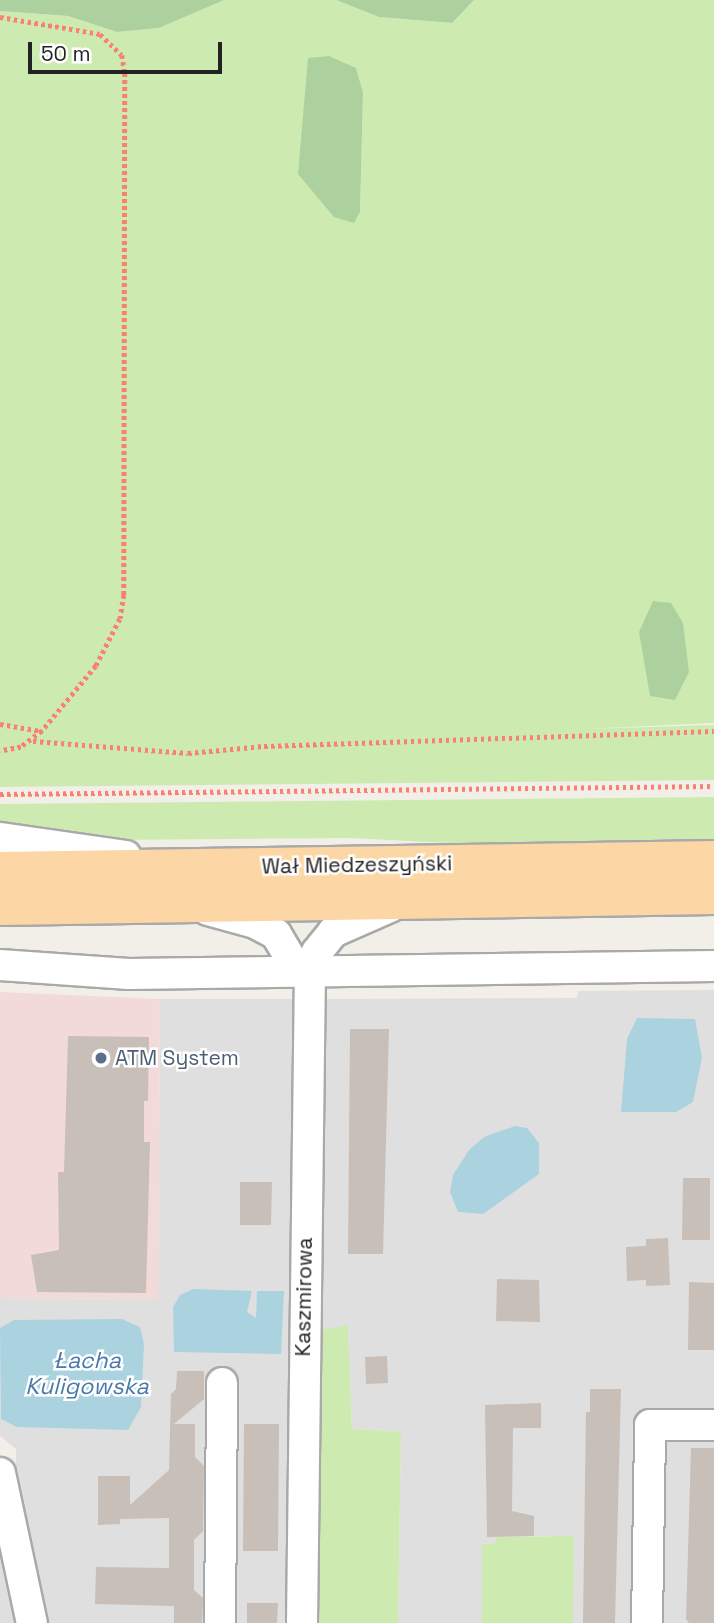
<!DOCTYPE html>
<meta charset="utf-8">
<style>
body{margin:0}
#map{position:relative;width:714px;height:1623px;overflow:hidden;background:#f2efe9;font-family:"Space Grotesk",sans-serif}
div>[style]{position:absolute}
.residential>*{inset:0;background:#e0dfdf}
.commercial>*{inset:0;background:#f2dad9}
.grass>*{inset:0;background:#cdebb0}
.forest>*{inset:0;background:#add19e}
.water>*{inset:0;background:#aad3df}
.building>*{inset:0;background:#c7bfb8}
.path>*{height:4.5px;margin-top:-2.25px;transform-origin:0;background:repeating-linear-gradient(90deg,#fa8072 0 3.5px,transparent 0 7px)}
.roads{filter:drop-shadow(2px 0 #a9a9a9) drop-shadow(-2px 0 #a9a9a9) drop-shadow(0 2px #a9a9a9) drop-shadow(0 -2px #a9a9a9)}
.minor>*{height:30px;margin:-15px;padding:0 15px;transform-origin:15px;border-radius:15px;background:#fff}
.major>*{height:37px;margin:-18.5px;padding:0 18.5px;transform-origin:18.5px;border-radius:18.5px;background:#fcd6a4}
.dots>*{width:19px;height:19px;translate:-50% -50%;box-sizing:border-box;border:4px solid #fff;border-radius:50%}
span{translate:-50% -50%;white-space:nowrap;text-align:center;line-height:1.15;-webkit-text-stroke:5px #fff;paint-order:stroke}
.street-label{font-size:21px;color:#222}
.service-label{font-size:21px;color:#4e5e75}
.left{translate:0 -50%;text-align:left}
.water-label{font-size:23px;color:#4a7aab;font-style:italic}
.scale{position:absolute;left:28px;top:42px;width:194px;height:32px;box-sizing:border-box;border:4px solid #222;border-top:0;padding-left:9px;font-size:21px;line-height:24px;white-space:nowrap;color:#222;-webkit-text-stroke:5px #fff;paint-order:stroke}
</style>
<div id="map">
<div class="residential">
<div style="clip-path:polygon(714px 990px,714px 1623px,573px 1623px,574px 1537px,534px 1536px,497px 1537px,496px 1543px,482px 1544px,482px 1623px,398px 1623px,401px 1432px,352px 1429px,348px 1326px,316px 1331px,318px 999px,577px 998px,578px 991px)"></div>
<div style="clip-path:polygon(160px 999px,300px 999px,290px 1623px,0 1623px,0 1485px,16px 1480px,16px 1449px,0 1436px,0 1298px,158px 1299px)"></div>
</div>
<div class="commercial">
<div style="clip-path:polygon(0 992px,160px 999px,158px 1299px,0 1298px)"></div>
</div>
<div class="grass">
<div style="clip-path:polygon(evenodd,224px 0,336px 0,379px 17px,452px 23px,474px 0,714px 0,714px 723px,583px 729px,714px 725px,714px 780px,0 787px,0 11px,68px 16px,117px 32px,159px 28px,224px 0,363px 93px,360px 212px,354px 222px,363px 93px)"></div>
<div style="clip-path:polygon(714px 797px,714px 843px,510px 846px,350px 838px,114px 840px,0 832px,0 804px)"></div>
<div style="clip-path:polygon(348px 1325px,352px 1429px,401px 1432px,398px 1623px,313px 1623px,316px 1331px)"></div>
<div style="clip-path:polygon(574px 1536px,573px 1623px,482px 1623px,482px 1544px,496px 1543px,496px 1537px)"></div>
</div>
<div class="forest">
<div style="clip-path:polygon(0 0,224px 0,159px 28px,117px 32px,68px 16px,0 11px)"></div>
<div style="clip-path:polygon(336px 0,474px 0,452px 23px,379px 17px)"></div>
<div style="clip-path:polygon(329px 56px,356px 68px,363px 93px,360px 212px,354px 223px,334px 217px,298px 174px,308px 58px)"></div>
<div style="clip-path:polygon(653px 601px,671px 603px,683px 623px,689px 672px,675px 700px,650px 696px,639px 632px)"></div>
</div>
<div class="water">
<div style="clip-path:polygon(637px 1018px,695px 1019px,702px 1058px,693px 1102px,676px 1112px,621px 1112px,627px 1039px)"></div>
<div style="clip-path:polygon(515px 1126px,527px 1128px,539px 1143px,539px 1174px,483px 1214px,458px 1212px,450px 1192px,453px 1175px,469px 1150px,484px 1137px)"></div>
<div style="clip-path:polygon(193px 1289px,252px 1291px,247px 1312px,256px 1318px,257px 1291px,284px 1291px,281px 1354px,174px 1352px,173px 1307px,180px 1295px)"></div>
<div style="clip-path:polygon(122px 1319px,140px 1327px,144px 1344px,141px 1407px,128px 1430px,17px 1427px,1px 1419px,0 1328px,14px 1320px)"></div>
</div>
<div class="building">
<div style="clip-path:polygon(350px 1029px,389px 1029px,383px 1254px,348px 1254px)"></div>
<div style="clip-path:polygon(68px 1036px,149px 1037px,148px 1101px,144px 1101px,144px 1142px,150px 1142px,146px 1293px,37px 1292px,31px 1255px,59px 1250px,58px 1172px,64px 1172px)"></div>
<div style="clip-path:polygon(683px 1178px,710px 1178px,710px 1240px,682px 1240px)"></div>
<div style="clip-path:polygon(240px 1182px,272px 1182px,271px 1225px,240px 1225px)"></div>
<div style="clip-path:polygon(668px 1238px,670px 1285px,646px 1286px,646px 1280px,627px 1281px,626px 1247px,646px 1246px,646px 1239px)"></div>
<div style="clip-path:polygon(497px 1279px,539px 1280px,540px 1322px,496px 1321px)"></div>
<div style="clip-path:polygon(689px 1282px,714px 1283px,714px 1350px,688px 1350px)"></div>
<div style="clip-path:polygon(387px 1356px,388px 1383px,366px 1384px,365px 1357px)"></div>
<div style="clip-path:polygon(177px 1371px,204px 1371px,204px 1399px,174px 1424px,195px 1424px,195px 1457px,204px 1466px,203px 1531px,194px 1540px,194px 1590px,203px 1598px,202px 1623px,174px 1623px,174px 1606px,95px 1604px,96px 1567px,169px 1568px,169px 1518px,120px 1519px,120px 1524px,98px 1525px,98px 1476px,130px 1476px,130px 1505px,169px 1470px,171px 1394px,176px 1389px)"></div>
<div style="clip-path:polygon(590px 1389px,621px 1389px,615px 1623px,583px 1623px,586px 1412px,590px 1412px)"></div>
<div style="clip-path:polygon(541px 1403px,541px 1428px,513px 1428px,512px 1511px,534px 1516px,534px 1536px,487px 1537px,485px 1405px)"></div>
<div style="clip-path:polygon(244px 1424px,279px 1424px,278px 1551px,243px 1551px)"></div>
<div style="clip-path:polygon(691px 1448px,714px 1448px,714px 1623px,689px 1623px,686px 1619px)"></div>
<div style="clip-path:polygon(247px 1603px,278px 1603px,277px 1623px,247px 1623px)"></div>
</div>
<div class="path">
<div style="left:0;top:17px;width:101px;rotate:9.6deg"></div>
<div style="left:100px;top:34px;width:30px;rotate:44deg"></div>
<div style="left:122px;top:55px;width:18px;rotate:81deg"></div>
<div style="left:125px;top:73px;width:522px;rotate:90.11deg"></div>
<div style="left:124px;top:595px;width:24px;rotate:99deg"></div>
<div style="left:120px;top:619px;width:53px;rotate:117.1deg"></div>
<div style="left:96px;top:666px;width:85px;rotate:129.7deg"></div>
<div style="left:42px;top:731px;width:26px;rotate:143deg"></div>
<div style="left:21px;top:747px;width:21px;rotate:169deg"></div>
<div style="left:0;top:724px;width:43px;rotate:9.5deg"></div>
<div style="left:33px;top:741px;width:155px;rotate:4.4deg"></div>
<div style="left:188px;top:753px;width:76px;rotate:-5.3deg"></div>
<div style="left:264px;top:746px;width:450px;rotate:-1.9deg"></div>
<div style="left:0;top:794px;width:714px;rotate:-0.64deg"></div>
</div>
<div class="roads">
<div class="minor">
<div style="left:0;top:838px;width:127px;rotate:8.1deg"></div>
<div style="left:208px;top:910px;width:49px;rotate:15.5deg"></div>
<div style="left:255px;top:923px;width:24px;rotate:28deg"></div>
<div style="left:276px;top:934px;width:43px;rotate:59.3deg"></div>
<div style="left:0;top:965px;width:129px;rotate:4deg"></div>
<div style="left:129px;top:974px;width:585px;rotate:-0.78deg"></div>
<div style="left:0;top:1473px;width:153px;rotate:78deg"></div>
<div style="left:220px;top:1623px;width:240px;rotate:-89.5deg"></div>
<div style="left:302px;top:1623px;width:653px;rotate:-89.3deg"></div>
<div style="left:310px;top:970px;width:19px;rotate:-69deg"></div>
<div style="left:317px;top:952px;width:26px;rotate:-51deg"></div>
<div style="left:333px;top:932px;width:64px;rotate:-23.8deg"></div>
<div style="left:647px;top:1623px;width:198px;rotate:-89.1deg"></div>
<div style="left:650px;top:1425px;width:64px"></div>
</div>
<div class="major">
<div style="left:0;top:870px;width:714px;rotate:-0.88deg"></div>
<div style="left:0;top:906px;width:714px;rotate:-0.88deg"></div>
</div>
</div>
<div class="dots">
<div style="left:101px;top:1058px;background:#5c6f8a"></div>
</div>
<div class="street-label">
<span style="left:357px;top:865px;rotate:-1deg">Wał Miedzeszyński</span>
<span style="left:304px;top:1297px;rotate:-89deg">Kaszmirowa</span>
</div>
<div class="service-label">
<span class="left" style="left:115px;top:1058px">ATM System</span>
</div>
<div class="water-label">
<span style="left:87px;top:1373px">Łacha<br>Kuligowska</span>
</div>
<div class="scale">50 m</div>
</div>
